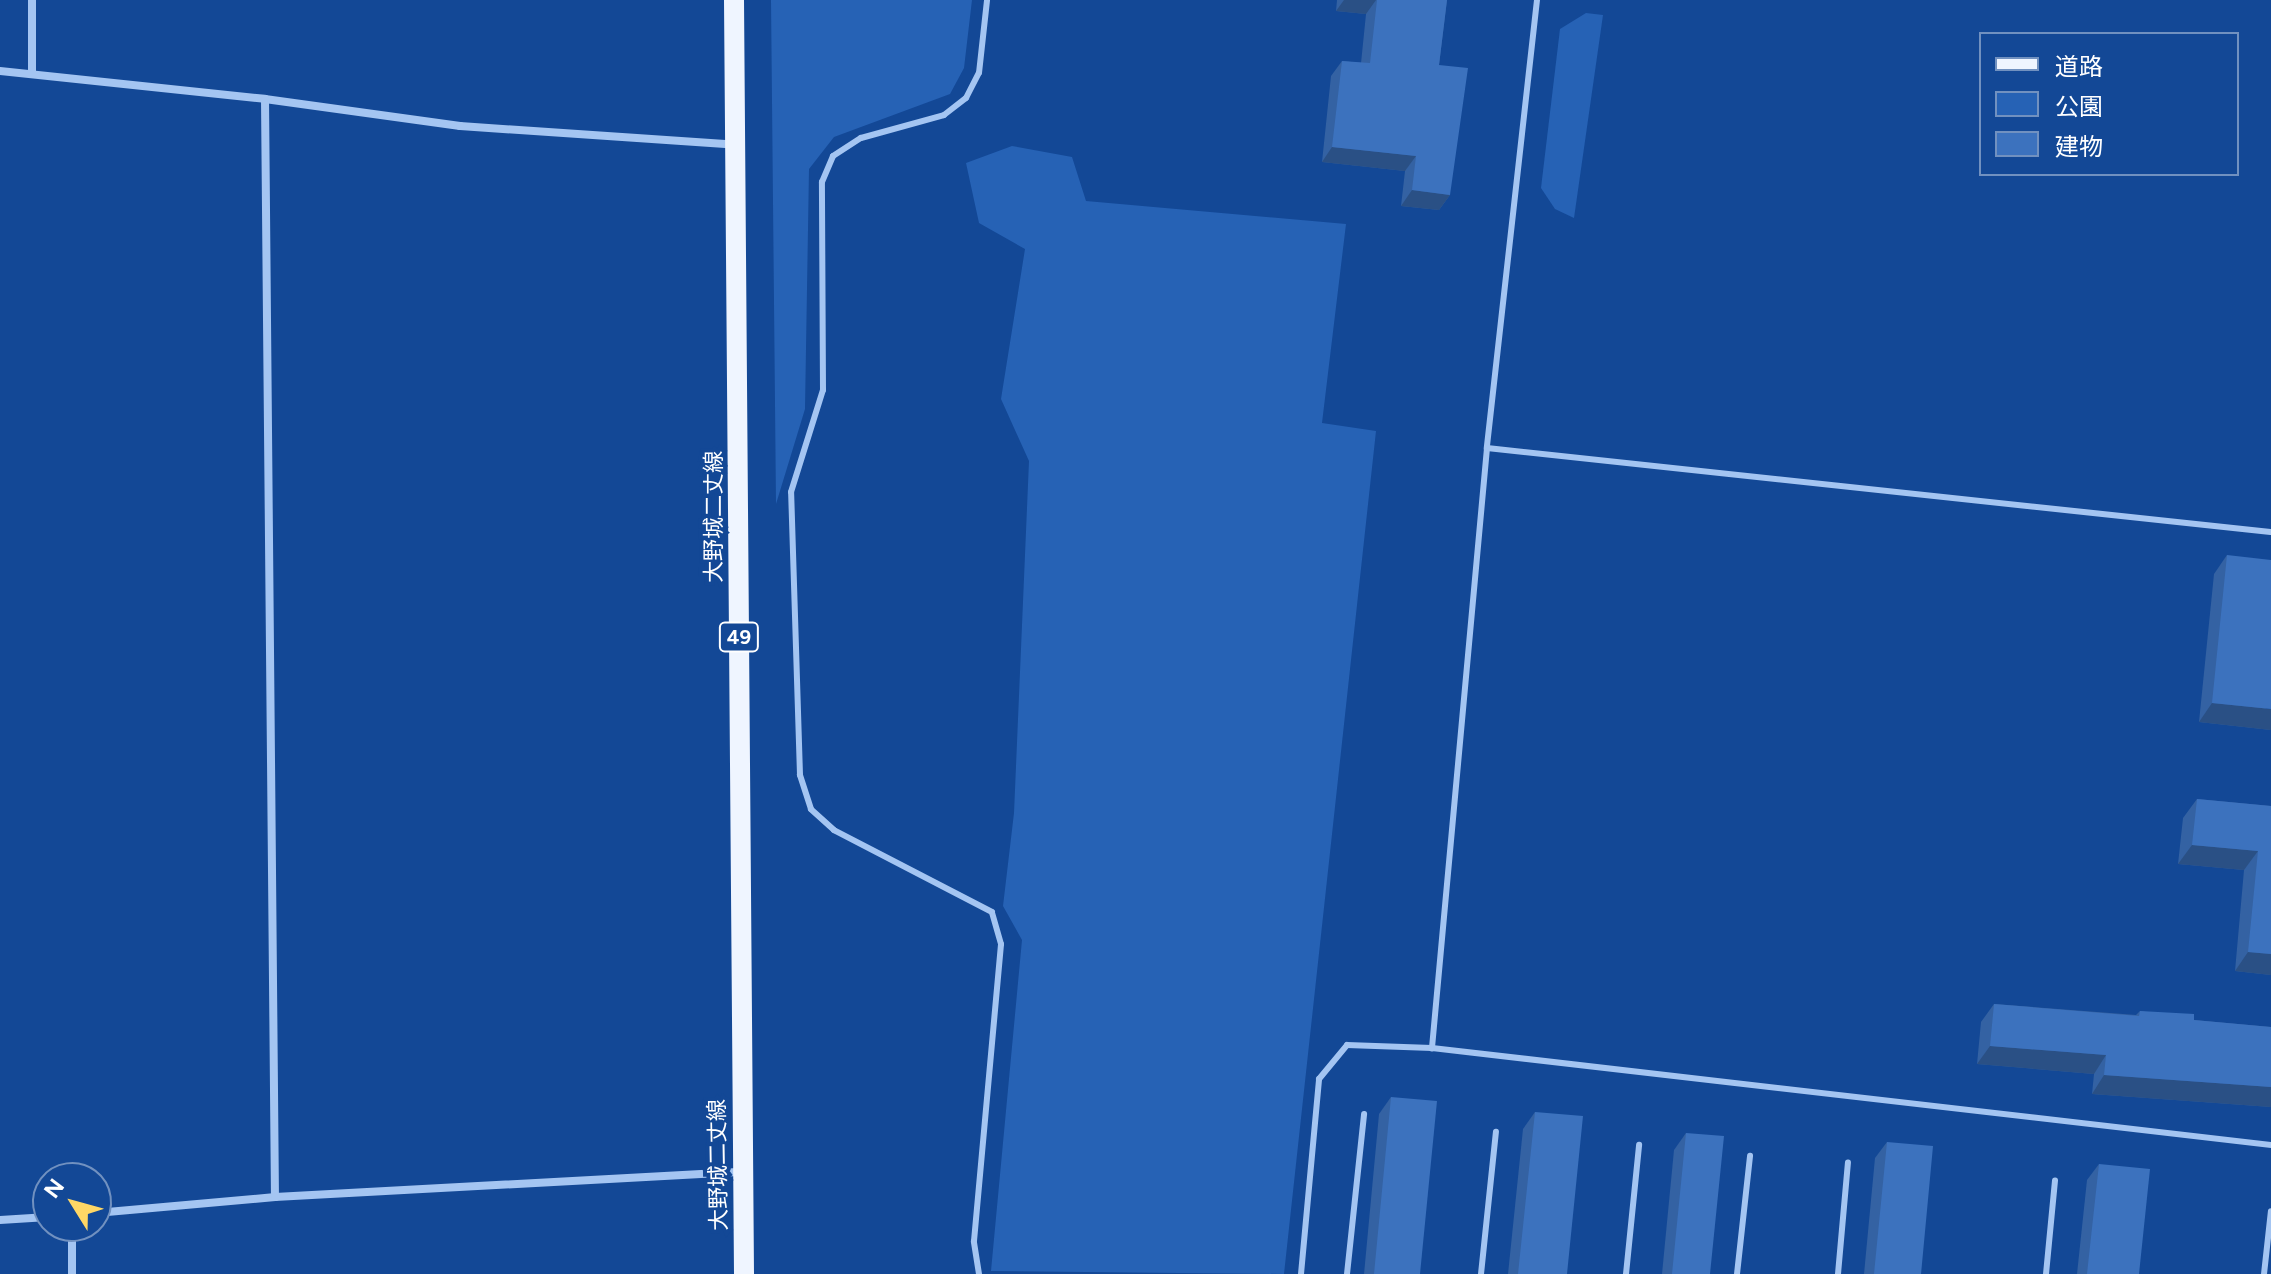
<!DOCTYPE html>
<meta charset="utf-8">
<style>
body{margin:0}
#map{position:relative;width:2271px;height:1274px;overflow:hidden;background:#134896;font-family:Figtree,"Noto Sans JP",sans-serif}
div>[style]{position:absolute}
.green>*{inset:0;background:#2662b5}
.lane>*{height:6px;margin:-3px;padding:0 3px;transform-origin:3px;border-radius:3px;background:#a4c5f2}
.street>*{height:8px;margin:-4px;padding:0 4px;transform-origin:4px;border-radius:4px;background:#a4c5f2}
.primary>*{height:20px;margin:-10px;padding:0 10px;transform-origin:10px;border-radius:10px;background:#eff5ff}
.wall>*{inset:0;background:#3462a3}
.shaded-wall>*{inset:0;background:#2a5085}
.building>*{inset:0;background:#3c72be}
span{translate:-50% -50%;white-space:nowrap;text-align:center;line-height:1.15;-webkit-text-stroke:8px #134896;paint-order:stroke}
.shield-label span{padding:2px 6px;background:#134896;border:2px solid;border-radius:6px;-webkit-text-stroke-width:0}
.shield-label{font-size:20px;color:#fff;font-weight:700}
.street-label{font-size:22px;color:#fff}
.legend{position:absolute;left:1979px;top:32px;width:260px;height:144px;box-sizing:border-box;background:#134896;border:2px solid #7191c0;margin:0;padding:10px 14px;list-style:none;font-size:24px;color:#fff}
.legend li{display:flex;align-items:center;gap:16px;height:40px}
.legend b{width:40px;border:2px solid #7191c0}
.north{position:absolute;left:32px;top:1162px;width:80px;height:80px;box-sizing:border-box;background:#134896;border:2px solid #7191c0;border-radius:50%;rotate:307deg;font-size:22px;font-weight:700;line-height:32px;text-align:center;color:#fff}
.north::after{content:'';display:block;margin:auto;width:28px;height:36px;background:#ffd765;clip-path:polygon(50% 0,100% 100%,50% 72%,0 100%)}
</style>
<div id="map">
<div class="green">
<div style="clip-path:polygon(771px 0,972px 0,964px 68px,950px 94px,834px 137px,809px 169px,805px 409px,776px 504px)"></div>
<div style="clip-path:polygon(1586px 13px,1603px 15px,1574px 218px,1555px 209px,1541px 188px,1560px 29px)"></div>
<div style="clip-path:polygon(1012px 146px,1072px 157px,1086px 201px,1346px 224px,1322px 423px,1376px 431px,1284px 1274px,991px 1271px,1022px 940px,1003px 906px,1014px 813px,1029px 461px,1001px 399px,1025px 249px,979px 223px,966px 163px)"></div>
</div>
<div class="lane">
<div style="left:1537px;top:0;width:451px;rotate:96.4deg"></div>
<div style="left:1487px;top:448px;width:603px;rotate:95.24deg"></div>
<div style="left:1432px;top:1048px;width:845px;rotate:6.59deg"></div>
<div style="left:1487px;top:448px;width:788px;rotate:6.12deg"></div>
<div style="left:979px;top:1274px;width:33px;rotate:-99deg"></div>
<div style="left:974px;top:1241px;width:298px;rotate:-84.8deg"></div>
<div style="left:1001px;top:944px;width:33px;rotate:-106deg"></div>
<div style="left:992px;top:912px;width:178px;rotate:-152.6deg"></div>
<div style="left:834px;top:830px;width:31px;rotate:-138deg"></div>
<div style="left:811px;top:809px;width:36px;rotate:-108deg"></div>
<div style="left:800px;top:775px;width:283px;rotate:-91.8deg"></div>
<div style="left:791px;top:492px;width:107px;rotate:-72.6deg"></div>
<div style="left:823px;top:390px;width:208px;rotate:-90.3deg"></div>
<div style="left:822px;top:182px;width:28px;rotate:-67deg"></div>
<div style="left:833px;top:156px;width:33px;rotate:-33deg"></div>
<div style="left:861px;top:138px;width:86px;rotate:-15.5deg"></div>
<div style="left:944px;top:115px;width:28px;rotate:-38deg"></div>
<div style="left:966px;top:98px;width:28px;rotate:-63deg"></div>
<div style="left:979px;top:73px;width:73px;rotate:-83.7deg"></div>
<div style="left:1301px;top:1274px;width:196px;rotate:-84.7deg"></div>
<div style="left:1319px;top:1079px;width:44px;rotate:-50.5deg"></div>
<div style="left:1347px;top:1045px;width:85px;rotate:2deg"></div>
<div style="left:1347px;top:1274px;width:161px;rotate:-83.9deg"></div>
<div style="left:1481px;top:1274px;width:143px;rotate:-84deg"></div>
<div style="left:1626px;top:1274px;width:130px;rotate:-84.2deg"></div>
<div style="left:1737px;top:1274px;width:119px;rotate:-83.7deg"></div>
<div style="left:1838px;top:1274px;width:112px;rotate:-84.9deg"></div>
<div style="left:2046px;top:1274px;width:94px;rotate:-84.5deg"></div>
<div style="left:2264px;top:1274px;width:63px;rotate:-83.7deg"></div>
</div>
<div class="street">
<div style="left:32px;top:0;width:72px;rotate:90deg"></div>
<div style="left:0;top:71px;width:266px;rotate:6deg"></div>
<div style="left:265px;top:99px;width:197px;rotate:7.9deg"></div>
<div style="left:460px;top:126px;width:277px;rotate:3.9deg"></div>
<div style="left:265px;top:99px;width:1098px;rotate:89.48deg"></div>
<div style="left:96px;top:1213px;width:180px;rotate:-5.1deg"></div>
<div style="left:275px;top:1197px;width:468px;rotate:-3.1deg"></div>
<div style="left:0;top:1220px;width:48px;rotate:-3.6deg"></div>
<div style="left:72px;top:1274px;width:48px;rotate:-90deg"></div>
</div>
<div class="primary">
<div style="left:734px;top:0;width:1274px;rotate:89.55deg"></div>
</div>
<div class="wall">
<div style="clip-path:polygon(1337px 0,1447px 0,1439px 65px,1450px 195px,1439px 210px,1401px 206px,1405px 171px,1322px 162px,1331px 76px,1342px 61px,1361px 63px,1366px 14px,1336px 11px)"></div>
<div style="clip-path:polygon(2227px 555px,2271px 730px,2199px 722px,2214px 574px)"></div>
<div style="clip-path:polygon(2197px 799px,2271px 806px,2271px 975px,2235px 971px,2244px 870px,2178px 864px,2183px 818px)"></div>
<div style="clip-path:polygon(1994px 1004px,2136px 1015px,2140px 1011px,2194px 1020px,2271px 1027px,2271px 1107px,2092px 1094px,2094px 1074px,1977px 1064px,1981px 1022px)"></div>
<div style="clip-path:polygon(1391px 1097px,1420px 1274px,1364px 1274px,1379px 1114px)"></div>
<div style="clip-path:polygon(1535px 1112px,1567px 1274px,1508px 1274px,1523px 1129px)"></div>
<div style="clip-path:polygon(1686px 1133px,1710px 1274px,1662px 1274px,1674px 1150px)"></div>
<div style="clip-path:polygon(1887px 1142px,1921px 1274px,1864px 1274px,1875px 1158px)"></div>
<div style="clip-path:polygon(2099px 1164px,2139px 1274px,2077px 1274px,2087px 1180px)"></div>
</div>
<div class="shaded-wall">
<div style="clip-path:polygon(1344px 0,1376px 0,1366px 14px,1336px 11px)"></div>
<div style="clip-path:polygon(1332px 147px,1416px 156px,1405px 171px,1322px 162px)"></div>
<div style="clip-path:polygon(1412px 190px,1450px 195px,1439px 210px,1401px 206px)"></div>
<div style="clip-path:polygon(2212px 703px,2271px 709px,2271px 730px,2199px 722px)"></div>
<div style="clip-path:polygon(2192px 845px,2258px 851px,2244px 870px,2178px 864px)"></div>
<div style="clip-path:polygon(2248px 952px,2271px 954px,2271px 975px,2235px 971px)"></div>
<div style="clip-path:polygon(1990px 1046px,2106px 1055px,2094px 1074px,1977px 1064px)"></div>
<div style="clip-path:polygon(2104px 1075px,2271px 1087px,2271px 1107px,2092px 1094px)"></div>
</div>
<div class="building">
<div style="clip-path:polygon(1377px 0,1447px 0,1439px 65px,1468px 68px,1450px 195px,1412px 190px,1416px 156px,1332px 147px,1342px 61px,1370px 63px)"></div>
<div style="clip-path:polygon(2227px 555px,2271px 560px,2271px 709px,2212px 703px)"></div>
<div style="clip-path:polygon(2197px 799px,2271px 806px,2271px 954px,2248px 952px,2258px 851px,2192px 845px)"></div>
<div style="clip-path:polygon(1994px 1004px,2139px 1016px,2140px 1011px,2194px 1014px,2194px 1020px,2271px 1027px,2271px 1087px,2104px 1075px,2106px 1055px,1990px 1046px)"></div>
<div style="clip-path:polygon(1391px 1097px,1437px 1101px,1420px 1274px,1374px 1274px)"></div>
<div style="clip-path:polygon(1535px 1112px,1583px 1116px,1567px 1274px,1518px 1274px)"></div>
<div style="clip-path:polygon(1686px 1133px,1724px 1136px,1710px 1274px,1672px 1274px)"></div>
<div style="clip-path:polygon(1887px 1142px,1933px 1146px,1921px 1274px,1874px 1274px)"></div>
<div style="clip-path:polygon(2099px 1164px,2150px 1169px,2139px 1274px,2087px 1274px)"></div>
</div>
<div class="shield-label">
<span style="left:739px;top:637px">49</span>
</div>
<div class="street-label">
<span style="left:714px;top:517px;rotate:-90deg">大野城二丈線</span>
<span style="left:718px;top:1165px;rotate:-91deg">大野城二丈線</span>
</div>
<ul class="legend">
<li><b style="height:10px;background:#eff5ff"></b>道路</li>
<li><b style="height:22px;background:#2662b5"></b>公園</li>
<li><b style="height:22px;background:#3c72be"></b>建物</li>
</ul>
<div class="north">N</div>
</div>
